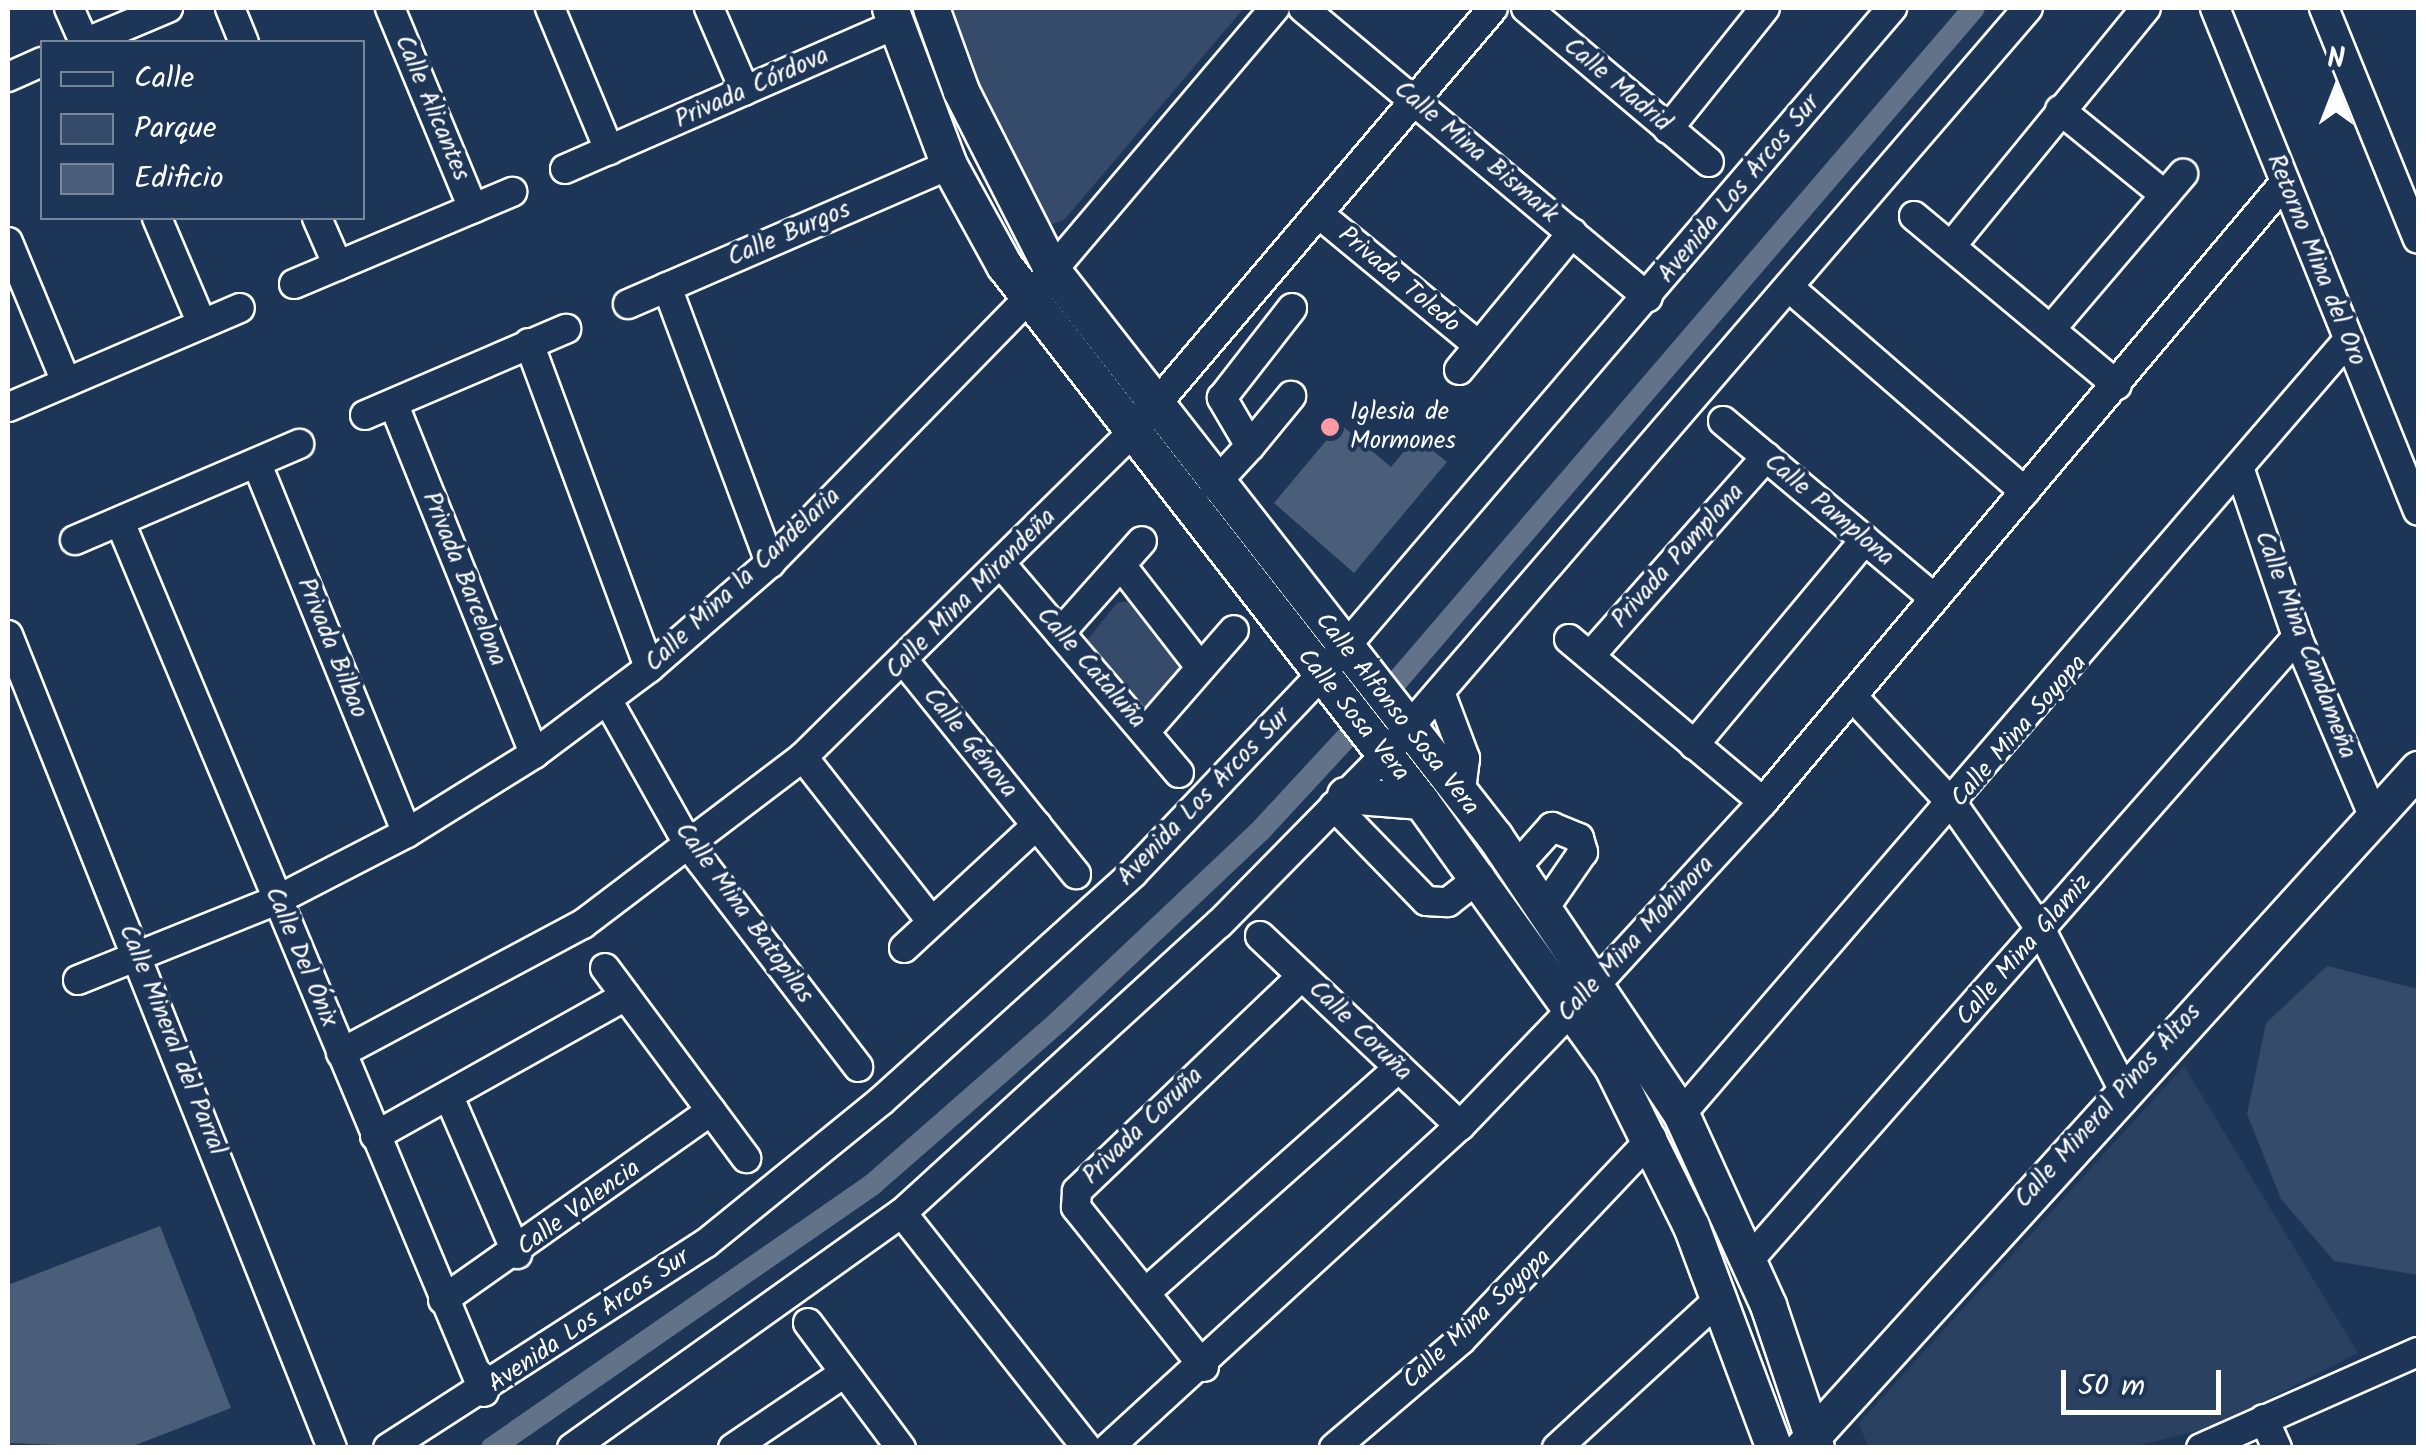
<!DOCTYPE html>
<meta charset="utf-8">
<style>
body{margin:0}
#map{position:relative;width:2426px;height:1455px;overflow:hidden;background:#1d3557;font-family:Kalam,sans-serif}
div>[style]{position:absolute}
.built>*{inset:0;background:#2a4161}
.green>*{inset:0;background:#364b69}
.canal>*{height:22px;margin:-11px;padding:0 11px;transform-origin:11px;border-radius:11px;background:#617289}
.building>*{inset:0;background:#4a5d79}
.roads{filter:drop-shadow(2px 0 #fff) drop-shadow(-2px 0 #fff) drop-shadow(0 2px #fff) drop-shadow(0 -2px #fff)}
.minor>*{height:28px;margin:-14px;padding:0 14px;transform-origin:14px;border-radius:14px;background:#1d3557}
.major>*{height:35px;margin:-17.5px;padding:0 17.5px;transform-origin:17.5px;border-radius:17.5px;background:#1d3557}
.dots>*{width:28px;height:28px;translate:-50% -50%;box-sizing:border-box;border:5px solid #1d3557;border-radius:50%}
span{translate:-50% -50%;white-space:nowrap;text-align:center;line-height:1.15;-webkit-text-stroke:8px #1d3557;paint-order:stroke}
.street-label{font-size:25px;color:#fff}
.poi-label{font-size:25px;color:#fff}
.left{translate:0 -50%;text-align:left}
.frame{position:absolute;inset:0;border:10px solid #fff;pointer-events:none}
.legend{position:absolute;left:40px;top:40px;width:325px;height:180px;box-sizing:border-box;background:#1d3557;border:2px solid #77869a;margin:0;padding:12px 18px;list-style:none;font-size:30px;color:#fff}
.legend li{display:flex;align-items:center;gap:20px;height:50px}
.legend b{width:50px;border:2px solid #77869a}
.north{position:absolute;left:2286px;top:40px;width:100px;height:100px;-webkit-text-stroke:8px #1d3557;paint-order:stroke;rotate:0deg;font-size:28px;font-weight:700;line-height:40px;text-align:center;color:#fff}
.north::after{content:'';display:block;margin:auto;width:35px;height:45px;background:#fff;clip-path:polygon(50% 0,100% 100%,50% 72%,0 100%)}
.scale{position:absolute;left:2061px;top:1370px;width:160px;height:45px;box-sizing:border-box;border:5px solid #fff;border-top:0;padding-left:12px;font-size:30px;line-height:35px;white-space:nowrap;color:#fff;-webkit-text-stroke:8px #1d3557;paint-order:stroke}
</style>
<div id="map">
<div class="built">
<div style="clip-path:polygon(2184px 1066px,2358px 1353px,2214px 1427px,2132px 1447px,1868px 1447px,1859px 1423px)"></div>
</div>
<div class="green">
<div style="clip-path:polygon(944px 8px,1244px 8px,1065px 219px,1051px 225px,991px 126px)"></div>
<div style="clip-path:polygon(1129px 601px,1184px 673px,1141px 712px,1080px 649px,1117px 603px)"></div>
<div style="clip-path:polygon(2327px 966px,2418px 989px,2418px 1275px,2334px 1261px,2281px 1199px,2247px 1114px,2266px 1023px)"></div>
</div>
<div class="canal">
<div style="left:1398px;top:680px;width:885px;rotate:-49.4deg"></div>
<div style="left:492px;top:1448px;width:464px;rotate:-34.7deg"></div>
<div style="left:873px;top:1184px;width:244px;rotate:-41.2deg"></div>
<div style="left:1057px;top:1023px;width:279px;rotate:-43.4deg"></div>
<div style="left:1260px;top:831px;width:128px;rotate:-47.2deg"></div>
</div>
<div class="building">
<div style="clip-path:polygon(1340px 424px,1391px 467px,1416px 437px,1447px 462px,1354px 573px,1274px 503px)"></div>
<div style="clip-path:polygon(160px 1226px,231px 1408px,128px 1448px,8px 1443px,8px 1285px)"></div>
</div>
<div class="roads">
<div class="minor">
<div style="left:69px;top:8px;width:37px;rotate:66deg"></div>
<div style="left:230px;top:8px;width:37px;rotate:68deg"></div>
<div style="left:390px;top:8px;width:217px;rotate:67.5deg"></div>
<div style="left:550px;top:8px;width:154px;rotate:67.4deg"></div>
<div style="left:709px;top:8px;width:90px;rotate:66.6deg"></div>
<div style="left:1303px;top:8px;width:450px;rotate:40deg"></div>
<div style="left:1526px;top:8px;width:239px;rotate:40.1deg"></div>
<div style="left:2215px;top:8px;width:542px;rotate:68.02deg"></div>
<div style="left:2324px;top:8px;width:249px;rotate:67.9deg"></div>
<div style="left:87px;top:42px;width:88px;rotate:-22.8deg"></div>
<div style="left:8px;top:77px;width:37px;rotate:-24deg"></div>
<div style="left:2060px;top:110px;width:135px;rotate:39deg"></div>
<div style="left:1668px;top:129px;width:155px;rotate:-51.3deg"></div>
<div style="left:565px;top:169px;width:359px;rotate:-23.6deg"></div>
<div style="left:1319px;top:214px;width:207px;rotate:39.5deg"></div>
<div style="left:1914px;top:216px;width:264px;rotate:39.8deg"></div>
<div style="left:157px;top:218px;width:115px;rotate:67deg"></div>
<div style="left:317px;top:218px;width:52px;rotate:66.4deg"></div>
<div style="left:8px;top:242px;width:152px;rotate:67.5deg"></div>
<div style="left:1952px;top:245px;width:306px;rotate:-50.7deg"></div>
<div style="left:294px;top:284px;width:237px;rotate:-22.9deg"></div>
<div style="left:667px;top:287px;width:295px;rotate:69.5deg"></div>
<div style="left:1792px;top:290px;width:308px;rotate:40.9deg"></div>
<div style="left:628px;top:304px;width:350px;rotate:-23.4deg"></div>
<div style="left:2051px;top:329px;width:204px;rotate:-49.6deg"></div>
<div style="left:529px;top:343px;width:346px;rotate:69.7deg"></div>
<div style="left:1459px;top:370px;width:178px;rotate:-50.5deg"></div>
<div style="left:394px;top:405px;width:376px;rotate:68.1deg"></div>
<div style="left:9px;top:407px;width:251px;rotate:-23.2deg"></div>
<div style="left:365px;top:415px;width:219px;rotate:-23.2deg"></div>
<div style="left:1723px;top:421px;width:275px;rotate:40deg"></div>
<div style="left:1250px;top:446px;width:65px;rotate:-50.6deg"></div>
<div style="left:257px;top:464px;width:398px;rotate:67.9deg"></div>
<div style="left:2241px;top:473px;width:173px;rotate:71.1deg"></div>
<div style="left:2297px;top:637px;width:194px;rotate:66.9deg"></div>
<div style="left:1214px;top:485px;width:53px;rotate:-47.3deg"></div>
<div style="left:1250px;top:446px;width:56px;rotate:-120.3deg"></div>
<div style="left:1222px;top:398px;width:114px;rotate:-52.1deg"></div>
<div style="left:120px;top:522px;width:943px;rotate:67.3deg"></div>
<div style="left:75px;top:540px;width:244px;rotate:-23.2deg"></div>
<div style="left:1002px;top:565px;width:273px;rotate:49.6deg"></div>
<div style="left:1121px;top:565px;width:130px;rotate:52.2deg"></div>
<div style="left:1060px;top:633px;width:123px;rotate:-48.3deg"></div>
<div style="left:8px;top:635px;width:875px;rotate:68.27deg"></div>
<div style="left:1569px;top:639px;width:253px;rotate:40deg"></div>
<div style="left:1590px;top:656px;width:266px;rotate:-48.5deg"></div>
<div style="left:904px;top:661px;width:274px;rotate:51.1deg"></div>
<div style="left:1440px;top:692px;width:71px;rotate:69.3deg"></div>
<div style="left:1465px;top:758px;width:35px;rotate:97deg"></div>
<div style="left:1853px;top:697px;width:149px;rotate:47.2deg"></div>
<div style="left:1954px;top:806px;width:151px;rotate:54.9deg"></div>
<div style="left:2041px;top:930px;width:179px;rotate:62.7deg"></div>
<div style="left:608px;top:701px;width:167px;rotate:60.7deg"></div>
<div style="left:690px;top:847px;width:277px;rotate:52.6deg"></div>
<div style="left:1145px;top:732px;width:135px;rotate:-48.9deg"></div>
<div style="left:1694px;top:745px;width:267px;rotate:-50.2deg"></div>
<div style="left:803px;top:757px;width:209px;rotate:52deg"></div>
<div style="left:1334px;top:806px;width:132px;rotate:45.9deg"></div>
<div style="left:1426px;top:901px;width:22px;rotate:3deg"></div>
<div style="left:1448px;top:902px;width:41px;rotate:-38deg"></div>
<div style="left:1516px;top:867px;width:54px;rotate:-48deg"></div>
<div style="left:1552px;top:827px;width:29px;rotate:22deg"></div>
<div style="left:1579px;top:838px;width:15px;rotate:74deg"></div>
<div style="left:1583px;top:852px;width:67px;rotate:124.6deg"></div>
<div style="left:1260px;top:936px;width:276px;rotate:43.5deg"></div>
<div style="left:904px;top:948px;width:181px;rotate:-42.8deg"></div>
<div style="left:605px;top:968px;width:237px;rotate:53.4deg"></div>
<div style="left:78px;top:980px;width:214px;rotate:-21.9deg"></div>
<div style="left:277px;top:900px;width:146px;rotate:-27.3deg"></div>
<div style="left:407px;top:833px;width:150px;rotate:-31.9deg"></div>
<div style="left:534px;top:754px;width:144px;rotate:-36.8deg"></div>
<div style="left:649px;top:668px;width:160px;rotate:-41deg"></div>
<div style="left:770px;top:563px;width:369px;rotate:-45.7deg"></div>
<div style="left:1028px;top:299px;width:382px;rotate:-49.7deg"></div>
<div style="left:341px;top:1053px;width:274px;rotate:-28.1deg"></div>
<div style="left:583px;top:924px;width:276px;rotate:-37.2deg"></div>
<div style="left:803px;top:757px;width:459px;rotate:-44.6deg"></div>
<div style="left:1130px;top:435px;width:560px;rotate:-49.63deg"></div>
<div style="left:450px;top:1099px;width:169px;rotate:66.6deg"></div>
<div style="left:1681px;top:1114px;width:1022px;rotate:-49.25deg"></div>
<div style="left:375px;top:1136px;width:287px;rotate:-29.2deg"></div>
<div style="left:902px;top:1213px;width:299px;rotate:51.8deg"></div>
<div style="left:1749px;top:1260px;width:830px;rotate:-48.66deg"></div>
<div style="left:1145px;top:1293px;width:339px;rotate:-41.6deg"></div>
<div style="left:443px;top:1300px;width:328px;rotate:-35.2deg"></div>
<div style="left:808px;top:1323px;width:156px;rotate:53.4deg"></div>
<div style="left:1204px;top:1367px;width:205px;rotate:-128.7deg"></div>
<div style="left:1076px;top:1207px;width:16px;rotate:-86deg"></div>
<div style="left:1077px;top:1191px;width:311px;rotate:-43.7deg"></div>
<div style="left:2264px;top:1419px;width:32px;rotate:66deg"></div>
<div style="left:388px;top:1448px;width:377px;rotate:-32.8deg"></div>
<div style="left:705px;top:1244px;width:227px;rotate:-39.1deg"></div>
<div style="left:881px;top:1101px;width:340px;rotate:-42.1deg"></div>
<div style="left:1133px;top:873px;width:274px;rotate:-46.5deg"></div>
<div style="left:1322px;top:674px;width:877px;rotate:-49.44deg"></div>
<div style="left:572px;top:1448px;width:405px;rotate:-35.5deg"></div>
<div style="left:902px;top:1213px;width:429px;rotate:-42.4deg"></div>
<div style="left:1219px;top:924px;width:238px;rotate:-45.5deg"></div>
<div style="left:1386px;top:754px;width:984px;rotate:-49.29deg"></div>
<div style="left:733px;top:1448px;width:134px;rotate:-34deg"></div>
<div style="left:1108px;top:1448px;width:477px;rotate:-42.5deg"></div>
<div style="left:1460px;top:1126px;width:199px;rotate:-46.2deg"></div>
<div style="left:1598px;top:982px;width:244px;rotate:-47.5deg"></div>
<div style="left:1763px;top:802px;width:810px;rotate:-49.9deg"></div>
<div style="left:1334px;top:1448px;width:167px;rotate:-40.4deg"></div>
<div style="left:1461px;top:1340px;width:278px;rotate:-46.6deg"></div>
<div style="left:1557px;top:1448px;width:223px;rotate:-42.6deg"></div>
<div style="left:2201px;top:1448px;width:237px;rotate:-23.9deg"></div>
</div>
<div class="major">
<div style="left:890px;top:8px;width:168px;rotate:69.4deg"></div>
<div style="left:949px;top:165px;width:114px;rotate:61.2deg"></div>
<div style="left:1004px;top:265px;width:679px;rotate:52.12deg"></div>
<div style="left:1421px;top:801px;width:327px;rotate:54.3deg"></div>
<div style="left:1612px;top:1067px;width:178px;rotate:63.6deg"></div>
<div style="left:1691px;top:1226px;width:237px;rotate:69.5deg"></div>
<div style="left:931px;top:8px;width:88px;rotate:70.1deg"></div>
<div style="left:961px;top:91px;width:201px;rotate:63.1deg"></div>
<div style="left:1052px;top:270px;width:720px;rotate:52deg"></div>
<div style="left:1495px;top:837px;width:334px;rotate:56.1deg"></div>
<div style="left:1681px;top:1114px;width:210px;rotate:65.5deg"></div>
<div style="left:1768px;top:1305px;width:151px;rotate:71.4deg"></div>
<div style="left:1345px;top:795px;width:76px;rotate:4.5deg"></div>
<div style="left:1802px;top:1448px;width:917px;rotate:-47.79deg"></div>
</div>
</div>
<div class="dots">
<div style="left:1330px;top:427px;background:#ff9aa2"></div>
</div>
<div class="street-label">
<span style="left:1617px;top:85px;rotate:40deg">Calle Madrid</span>
<span style="left:752px;top:88px;rotate:-24deg">Privada Córdova</span>
<span style="left:432px;top:108px;rotate:67deg">Calle Alicantes</span>
<span style="left:1476px;top:152px;rotate:40deg">Calle Mina Bismark</span>
<span style="left:1739px;top:189px;rotate:-50deg">Avenida Los Arcos Sur</span>
<span style="left:789px;top:234px;rotate:-23deg">Calle Burgos</span>
<span style="left:2316px;top:260px;rotate:68deg">Retorno Mina del Oro</span>
<span style="left:1399px;top:280px;rotate:40deg">Privada Toledo</span>
<span style="left:1829px;top:510px;rotate:40deg">Calle Pamplona</span>
<span style="left:1678px;top:556px;rotate:-48deg">Privada Pamplona</span>
<span style="left:464px;top:579px;rotate:68deg">Privada Barcelona</span>
<span style="left:743px;top:580px;rotate:-43deg">Calle Mina la Candelaria</span>
<span style="left:971px;top:594px;rotate:-45deg">Calle Mina Mirandeña</span>
<span style="left:2305px;top:645px;rotate:69deg">Calle Mina Candameña</span>
<span style="left:332px;top:648px;rotate:68deg">Privada Bilbao</span>
<span style="left:1091px;top:668px;rotate:49deg">Calle Cataluña</span>
<span style="left:1397px;top:714px;rotate:52deg">Calle Alfonso Sosa Vera</span>
<span style="left:1353px;top:715px;rotate:51deg">Calle Sosa Vera</span>
<span style="left:2019px;top:731px;rotate:-49deg">Calle Mina Soyopa</span>
<span style="left:970px;top:743px;rotate:51deg">Calle Génova</span>
<span style="left:1204px;top:797px;rotate:-46deg">Avenida Los Arcos Sur</span>
<span style="left:744px;top:913px;rotate:54deg">Calle Mina Batopilas</span>
<span style="left:1636px;top:939px;rotate:-47deg">Calle Mina Mohinora</span>
<span style="left:2024px;top:950px;rotate:-49deg">Calle Mina Glamiz</span>
<span style="left:301px;top:957px;rotate:67deg">Calle Del Ónix</span>
<span style="left:1360px;top:1031px;rotate:44deg">Calle Coruña</span>
<span style="left:172px;top:1040px;rotate:68deg">Calle Mineral del Parral</span>
<span style="left:2108px;top:1106px;rotate:-48deg">Calle Mineral Pinos Altos</span>
<span style="left:1143px;top:1126px;rotate:-44deg">Privada Coruña</span>
<span style="left:579px;top:1208px;rotate:-36deg">Calle Valencia</span>
<span style="left:1477px;top:1319px;rotate:-43deg">Calle Mina Soyopa</span>
<span style="left:589px;top:1321px;rotate:-34deg">Avenida Los Arcos Sur</span>
</div>
<div class="poi-label">
<span class="left" style="left:1350px;top:427px">Iglesia de<br>Mormones</span>
</div>
<div class="frame"></div>
<ul class="legend">
<li><b style="height:12px;background:#1d3557"></b>Calle</li>
<li><b style="height:28px;background:#364b69"></b>Parque</li>
<li><b style="height:28px;background:#4a5d79"></b>Edificio</li>
</ul>
<div class="north">N</div>
<div class="scale">50 m</div>
</div>
